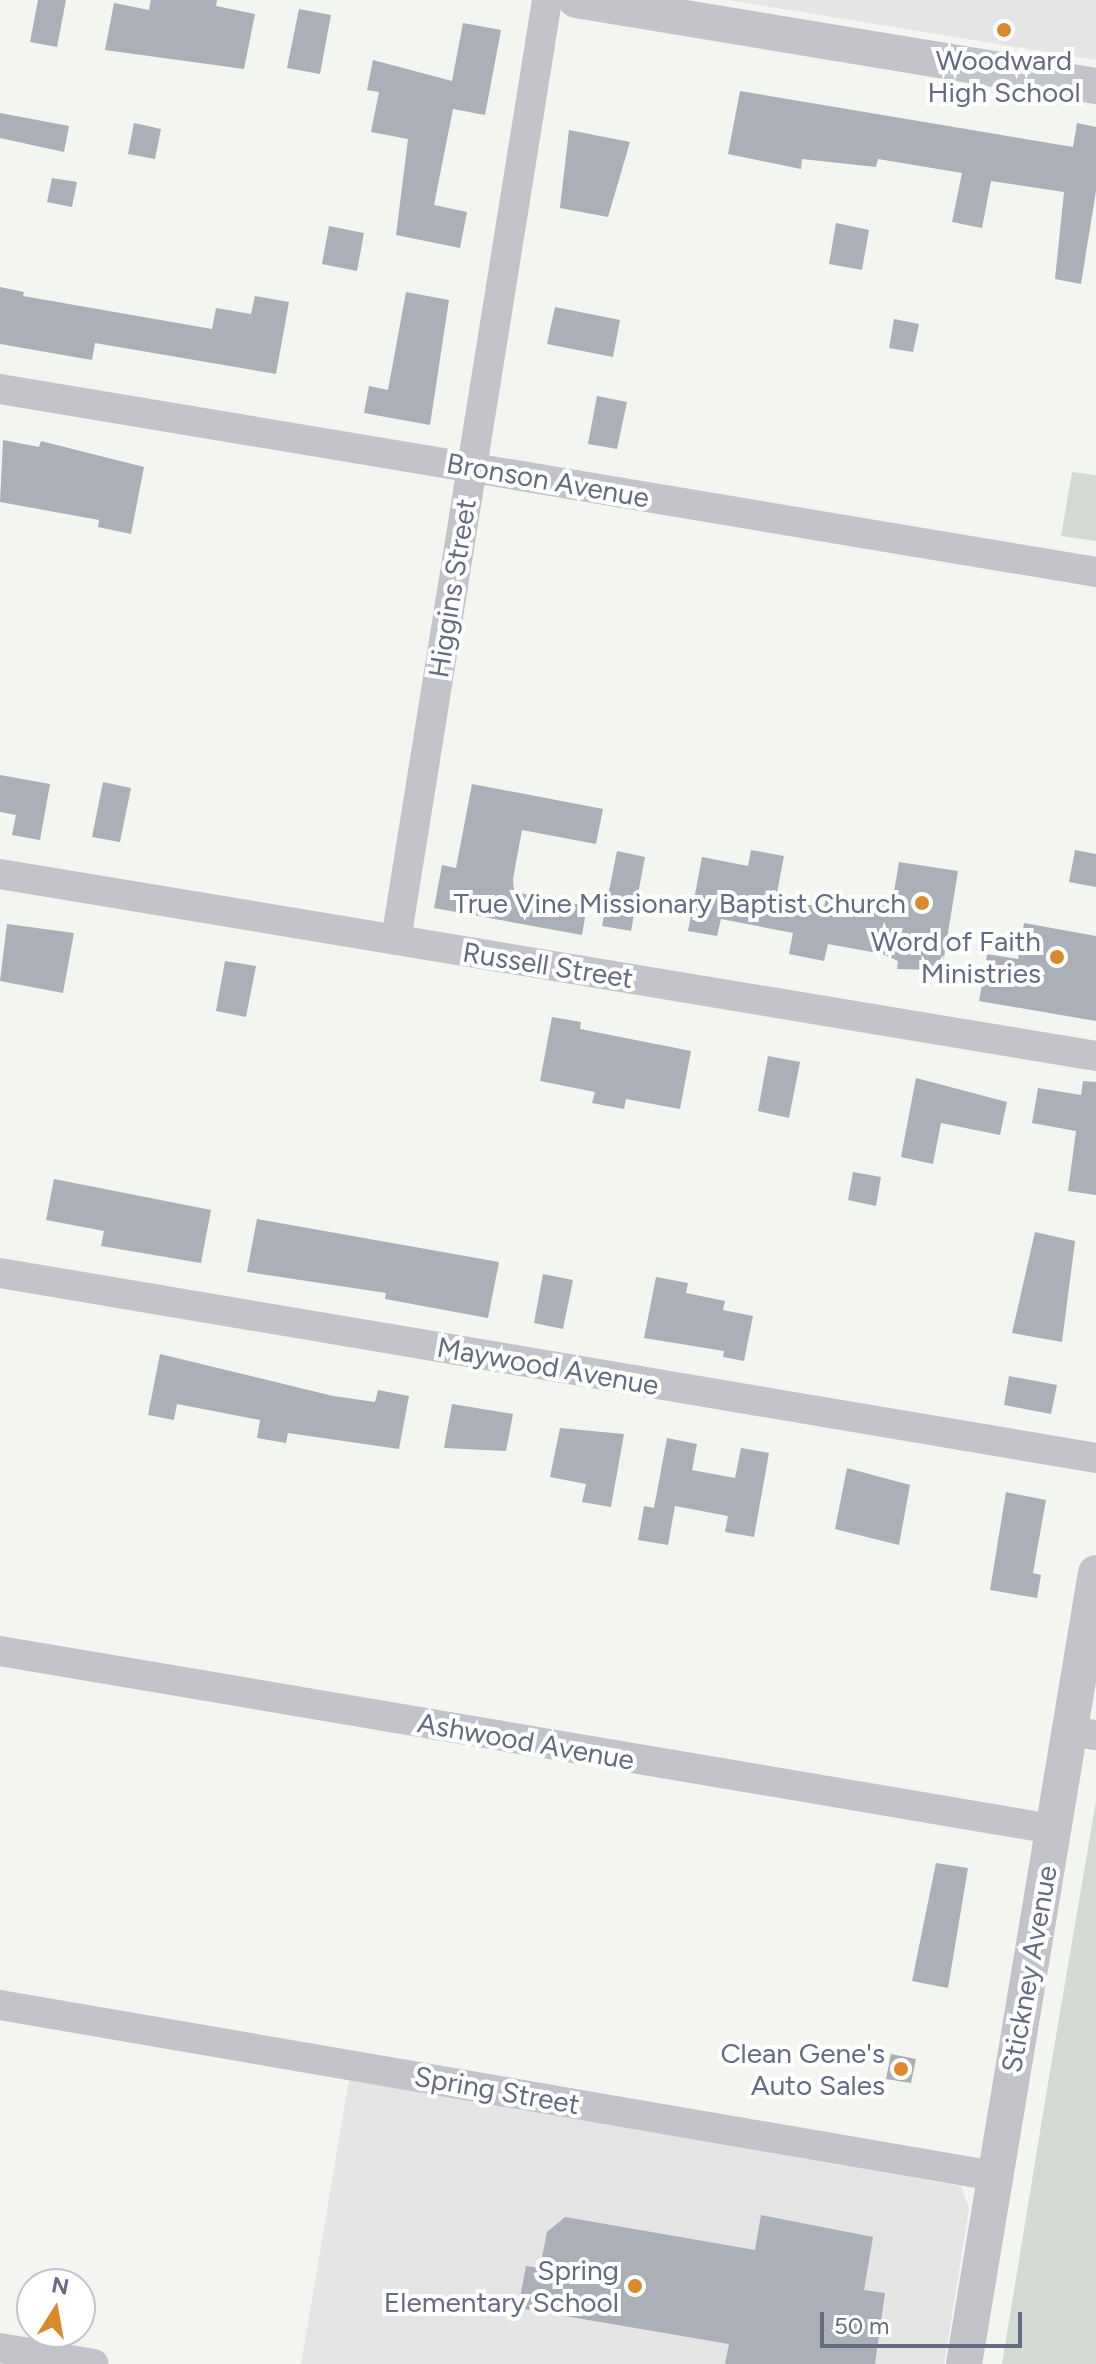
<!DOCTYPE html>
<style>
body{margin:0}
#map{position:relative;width:1096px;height:2364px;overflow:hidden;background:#f3f5f1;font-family:Figtree,sans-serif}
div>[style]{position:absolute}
.built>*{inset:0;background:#e4e5e4}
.green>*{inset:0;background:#d3dbd3}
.building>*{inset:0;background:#abafb7}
.minor>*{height:30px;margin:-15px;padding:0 15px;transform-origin:15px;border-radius:15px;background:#c3c4c9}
.tertiary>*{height:36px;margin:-18px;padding:0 18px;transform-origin:18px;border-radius:18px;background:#c3c4c9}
.dots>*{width:22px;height:22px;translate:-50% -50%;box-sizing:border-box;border:4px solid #fff;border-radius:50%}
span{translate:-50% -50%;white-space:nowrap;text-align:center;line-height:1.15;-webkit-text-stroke:8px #fff;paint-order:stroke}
.poi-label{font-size:28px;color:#656c81}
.right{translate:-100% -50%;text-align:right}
.street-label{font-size:28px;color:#656c81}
.north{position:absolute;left:16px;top:2268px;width:80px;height:80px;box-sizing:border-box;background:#fff;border:2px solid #c1c4cd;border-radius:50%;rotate:11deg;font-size:22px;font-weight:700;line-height:32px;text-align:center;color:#656c81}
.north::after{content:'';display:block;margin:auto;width:28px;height:36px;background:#db8a2b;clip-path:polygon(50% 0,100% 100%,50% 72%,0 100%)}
.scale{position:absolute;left:820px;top:2312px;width:202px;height:36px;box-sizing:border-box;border:4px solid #656c81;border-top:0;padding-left:10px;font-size:24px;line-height:28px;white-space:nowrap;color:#656c81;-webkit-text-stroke:6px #fff;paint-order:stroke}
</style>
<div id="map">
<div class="built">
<div style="clip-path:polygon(728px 0,1096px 0,1096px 60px)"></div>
<div style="clip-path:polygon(349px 2080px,961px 2186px,969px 2209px,944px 2364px,301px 2364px)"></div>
</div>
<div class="green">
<div style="clip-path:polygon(1072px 472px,1096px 475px,1096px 541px,1061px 536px)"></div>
<div style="clip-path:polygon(1096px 1801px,1096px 2364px,1002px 2364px,1046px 2095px)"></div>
</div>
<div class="building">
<div style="clip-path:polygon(38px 0,66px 0,57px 47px,30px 42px)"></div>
<div style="clip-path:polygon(151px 0,217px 0,216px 6px,255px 14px,244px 69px,105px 50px,114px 3px,149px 10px)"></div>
<div style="clip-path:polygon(299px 9px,331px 15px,320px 74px,287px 68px)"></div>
<div style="clip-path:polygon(463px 23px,501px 30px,485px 115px,453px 109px,434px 205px,467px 212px,460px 248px,396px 235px,408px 139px,371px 132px,379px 92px,367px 90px,373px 60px,452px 81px)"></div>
<div style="clip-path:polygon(740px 91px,1073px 147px,1077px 123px,1096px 127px,1096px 191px,1081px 284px,1055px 279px,1064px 192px,991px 181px,982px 228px,952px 222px,962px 173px,878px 159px,876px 167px,802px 159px,801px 169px,728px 154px)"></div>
<div style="clip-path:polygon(0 113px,69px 126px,64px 152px,0 138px)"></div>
<div style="clip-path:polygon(134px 123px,161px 129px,155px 159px,128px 154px)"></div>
<div style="clip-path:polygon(569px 130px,630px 142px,608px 217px,560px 208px)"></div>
<div style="clip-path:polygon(52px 178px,77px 182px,72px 207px,47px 202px)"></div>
<div style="clip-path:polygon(836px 223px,869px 230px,862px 270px,829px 264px)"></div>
<div style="clip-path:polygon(329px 226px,364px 233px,357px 271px,322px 264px)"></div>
<div style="clip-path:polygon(0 287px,24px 292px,23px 296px,212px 329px,216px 308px,251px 314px,255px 296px,289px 302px,276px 374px,95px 343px,92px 360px,0 344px)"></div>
<div style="clip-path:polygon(406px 292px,449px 300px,430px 425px,364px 413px,369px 386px,388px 390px)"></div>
<div style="clip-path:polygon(555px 307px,620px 320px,613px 357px,547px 344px)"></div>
<div style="clip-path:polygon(894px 319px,919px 324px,913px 352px,889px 348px)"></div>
<div style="clip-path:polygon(597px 396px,627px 402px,617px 449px,588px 444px)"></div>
<div style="clip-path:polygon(3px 440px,39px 447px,41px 441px,144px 467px,131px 534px,98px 527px,99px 520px,0 502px)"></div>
<div style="clip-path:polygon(0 775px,50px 784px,40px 840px,12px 835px,16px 815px,0 812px)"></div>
<div style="clip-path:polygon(103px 782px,131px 788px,120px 842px,92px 837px)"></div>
<div style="clip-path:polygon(472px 784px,603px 809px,596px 844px,522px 830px,513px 879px,514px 892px,587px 906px,582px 935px,434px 908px,442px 865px,456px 868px)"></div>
<div style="clip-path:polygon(751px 850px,784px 856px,776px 898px,824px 908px,827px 892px,892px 904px,899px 862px,958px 871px,942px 970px,897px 969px,898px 961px,883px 954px,828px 944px,824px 961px,789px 954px,793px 933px,721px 919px,717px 936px,688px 931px,702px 857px,748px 866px)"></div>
<div style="clip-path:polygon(1075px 850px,1096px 854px,1096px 887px,1069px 882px)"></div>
<div style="clip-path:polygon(617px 851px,645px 857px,631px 931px,602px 926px)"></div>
<div style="clip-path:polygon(1024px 923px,1096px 936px,1096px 1021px,979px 1001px,987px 954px,1018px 959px)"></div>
<div style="clip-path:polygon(7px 924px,74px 933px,63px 993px,0 981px)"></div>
<div style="clip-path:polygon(225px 961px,256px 966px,246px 1017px,216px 1011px)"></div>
<div style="clip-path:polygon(552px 1017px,581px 1022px,580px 1029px,691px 1051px,680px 1109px,626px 1099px,624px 1109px,592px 1103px,595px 1092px,540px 1081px)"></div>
<div style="clip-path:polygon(768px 1056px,800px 1062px,789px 1118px,758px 1111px)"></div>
<div style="clip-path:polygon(916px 1078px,1007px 1102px,1000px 1135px,941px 1123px,933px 1164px,901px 1157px)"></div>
<div style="clip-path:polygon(1083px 1081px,1096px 1082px,1096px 1195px,1068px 1191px,1076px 1131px,1032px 1123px,1038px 1088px,1081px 1095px)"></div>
<div style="clip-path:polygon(853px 1172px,881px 1177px,876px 1206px,848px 1200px)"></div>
<div style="clip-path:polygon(54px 1179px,211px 1210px,201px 1263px,101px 1246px,104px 1231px,46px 1220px)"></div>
<div style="clip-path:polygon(257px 1219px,499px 1262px,488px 1318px,385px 1299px,386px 1293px,247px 1272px)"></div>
<div style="clip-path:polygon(1035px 1232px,1075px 1241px,1062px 1342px,1012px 1333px)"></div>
<div style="clip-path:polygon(543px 1274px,573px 1280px,563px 1329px,534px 1323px)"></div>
<div style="clip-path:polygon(656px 1277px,688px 1283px,686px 1293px,725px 1301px,723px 1310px,753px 1316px,744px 1361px,723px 1357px,724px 1351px,644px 1338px)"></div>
<div style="clip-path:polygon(160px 1354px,333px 1396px,375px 1402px,378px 1390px,409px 1396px,399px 1449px,288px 1433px,286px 1443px,257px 1438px,260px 1420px,177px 1404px,174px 1420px,148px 1415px)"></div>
<div style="clip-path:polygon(1009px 1376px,1057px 1385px,1051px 1414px,1004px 1405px)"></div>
<div style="clip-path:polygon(452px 1404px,513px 1414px,506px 1451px,444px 1448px)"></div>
<div style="clip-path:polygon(560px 1428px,624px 1434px,611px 1507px,582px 1502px,586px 1484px,550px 1477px)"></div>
<div style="clip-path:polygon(667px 1438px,697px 1444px,692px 1470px,735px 1478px,741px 1448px,769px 1453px,754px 1537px,725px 1532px,728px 1516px,675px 1506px,668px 1545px,638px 1540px,644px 1506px,654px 1508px)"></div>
<div style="clip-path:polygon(847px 1468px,910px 1485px,899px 1545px,835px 1529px)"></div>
<div style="clip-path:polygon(1006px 1492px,1046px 1500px,1033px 1573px,1041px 1575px,1037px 1598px,990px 1590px)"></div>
<div style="clip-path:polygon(936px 1863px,968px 1868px,948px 1988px,912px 1981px)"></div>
<div style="clip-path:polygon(891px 2054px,916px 2059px,911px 2083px,886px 2079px)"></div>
<div style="clip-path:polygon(761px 2215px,873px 2237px,864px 2290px,885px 2293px,875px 2364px,725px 2364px,729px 2344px,518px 2308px,526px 2266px,540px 2268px,547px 2232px,565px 2217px,755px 2250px)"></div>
</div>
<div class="minor">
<div style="left:0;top:389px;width:1111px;rotate:9.48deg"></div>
<div style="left:0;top:874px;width:1111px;rotate:9.43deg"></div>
<div style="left:396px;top:940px;width:952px;rotate:-80.87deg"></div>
<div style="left:0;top:1273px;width:1112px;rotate:9.58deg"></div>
<div style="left:0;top:1651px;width:1067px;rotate:9.6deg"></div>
<div style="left:1070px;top:1731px;width:26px;rotate:9deg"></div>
<div style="left:0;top:2005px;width:1009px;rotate:9.76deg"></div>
<div style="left:0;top:2348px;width:95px;rotate:9.7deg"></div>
</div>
<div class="tertiary">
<div style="left:576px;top:0;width:527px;rotate:9.39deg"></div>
<div style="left:964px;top:2364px;width:802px;rotate:-80.53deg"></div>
</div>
<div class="dots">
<div style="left:1004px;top:30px;background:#db8a2b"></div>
<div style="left:922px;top:903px;background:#db8a2b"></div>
<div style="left:1057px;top:957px;background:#db8a2b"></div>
<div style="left:901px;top:2069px;background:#db8a2b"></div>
<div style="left:635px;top:2286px;background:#db8a2b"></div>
</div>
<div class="poi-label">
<span style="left:1004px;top:76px">Woodward<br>High School</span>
<span class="right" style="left:906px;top:903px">True Vine Missionary Baptist Church</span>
<span class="right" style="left:1041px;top:957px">Word of Faith<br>Ministries</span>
<span class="right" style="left:885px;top:2069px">Clean Gene's<br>Auto Sales</span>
<span class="right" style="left:619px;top:2286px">Spring<br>Elementary School</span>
</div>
<div class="street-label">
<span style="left:548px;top:480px;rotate:10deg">Bronson Avenue</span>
<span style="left:452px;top:588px;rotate:-81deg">Higgins Street</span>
<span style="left:548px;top:965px;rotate:9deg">Russell Street</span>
<span style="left:548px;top:1366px;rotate:10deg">Maywood Avenue</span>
<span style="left:526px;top:1741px;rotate:10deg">Ashwood Avenue</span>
<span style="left:1029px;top:1969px;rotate:-80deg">Stickney Avenue</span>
<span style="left:497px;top:2090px;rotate:10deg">Spring Street</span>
</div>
<div class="north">N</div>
<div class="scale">50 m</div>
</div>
